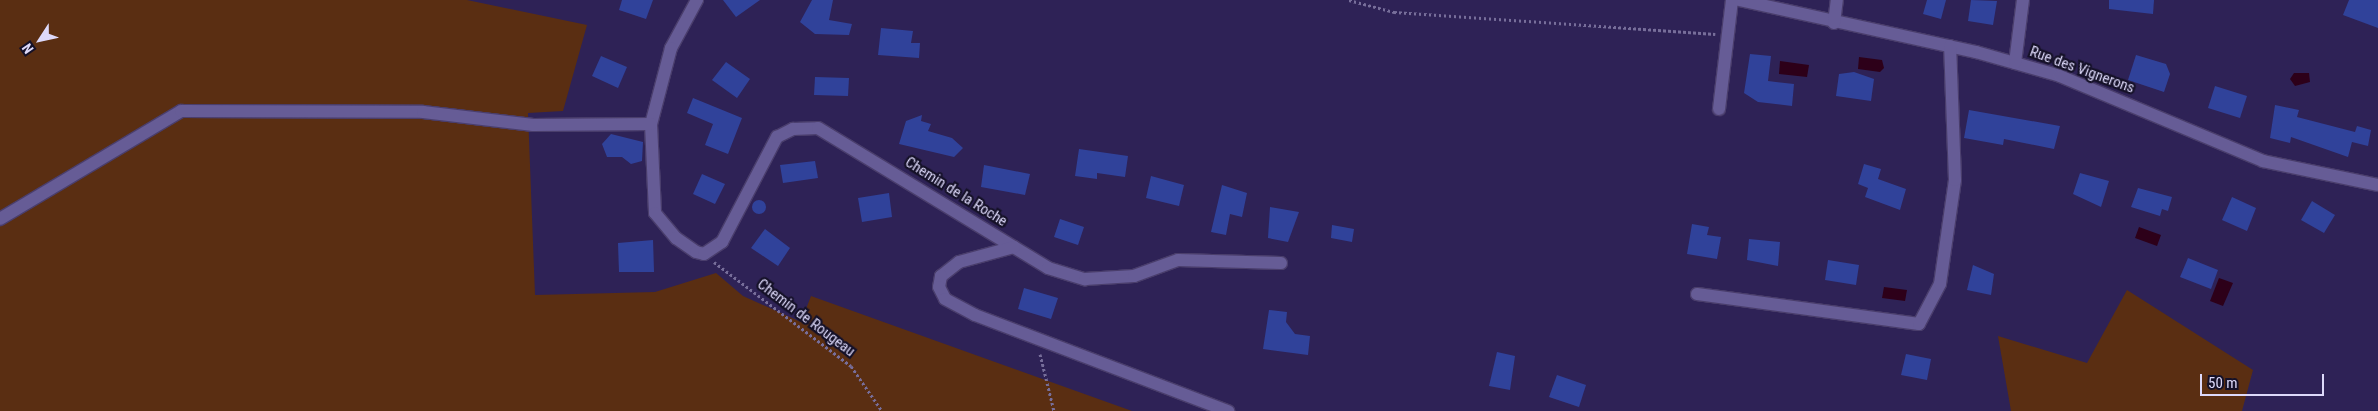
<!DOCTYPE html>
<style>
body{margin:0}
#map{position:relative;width:2378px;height:411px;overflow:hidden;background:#2e2256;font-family:"Roboto Condensed",sans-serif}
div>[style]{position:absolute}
.green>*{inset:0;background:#5a2e12}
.water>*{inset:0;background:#2d0019}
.building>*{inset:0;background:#30429a}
.round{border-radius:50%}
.path>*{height:3px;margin-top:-1.5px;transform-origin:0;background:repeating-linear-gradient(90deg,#776e9a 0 2.5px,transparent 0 5px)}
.roads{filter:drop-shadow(1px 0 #4a3e6c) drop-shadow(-1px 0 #4a3e6c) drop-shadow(0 1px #4a3e6c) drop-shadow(0 -1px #4a3e6c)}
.minor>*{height:12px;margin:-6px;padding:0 6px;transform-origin:6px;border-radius:6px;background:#665c96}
span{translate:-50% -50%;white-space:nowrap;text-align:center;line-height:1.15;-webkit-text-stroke:4.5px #151128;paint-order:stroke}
.street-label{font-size:15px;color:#ddd9fa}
.north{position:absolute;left:15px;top:15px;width:50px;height:50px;-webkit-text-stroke:4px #151128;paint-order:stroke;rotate:235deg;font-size:14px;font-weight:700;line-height:20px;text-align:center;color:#ddd9fa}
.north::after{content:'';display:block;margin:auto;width:18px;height:22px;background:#ddd9fa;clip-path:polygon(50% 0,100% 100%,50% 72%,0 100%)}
.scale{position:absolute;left:2200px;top:374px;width:124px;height:22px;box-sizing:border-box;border:2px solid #ddd9fa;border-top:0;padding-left:6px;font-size:15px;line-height:18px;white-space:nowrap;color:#ddd9fa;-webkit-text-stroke:4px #151128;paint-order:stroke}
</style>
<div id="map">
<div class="green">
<div style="clip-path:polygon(0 0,467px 0,587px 25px,563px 111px,528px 113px,535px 295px,655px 292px,716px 273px,743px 296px,801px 322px,811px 296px,1132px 411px,0 411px)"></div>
<div style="clip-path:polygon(2127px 290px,2253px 370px,2242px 411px,2011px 411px,1998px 336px,2087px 363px)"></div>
</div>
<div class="water">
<div style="clip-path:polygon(1859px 57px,1882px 60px,1884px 68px,1880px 72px,1858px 69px)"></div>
<div style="clip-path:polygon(1780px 61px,1809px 65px,1807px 77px,1779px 74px)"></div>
<div style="clip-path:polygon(2294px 73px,2309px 73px,2310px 82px,2295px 86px,2290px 79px)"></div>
<div style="clip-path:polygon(2139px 227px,2161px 235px,2157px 246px,2135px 238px)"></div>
<div style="clip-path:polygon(2219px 278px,2233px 283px,2223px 306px,2210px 301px)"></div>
<div style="clip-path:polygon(1884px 287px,1907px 290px,1905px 301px,1882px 298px)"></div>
</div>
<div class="building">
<div style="clip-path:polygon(622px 0,653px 0,646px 19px,619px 10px)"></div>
<div style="clip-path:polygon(723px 0,760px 0,736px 17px)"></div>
<div style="clip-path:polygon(812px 0,833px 0,829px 20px,852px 24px,849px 35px,815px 34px,800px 22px)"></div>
<div style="clip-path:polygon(1927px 0,1946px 0,1941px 19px,1923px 14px)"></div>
<div style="clip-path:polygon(1971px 0,1997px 1px,1993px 25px,1968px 21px)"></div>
<div style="clip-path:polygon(2109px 0,2154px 0,2153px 14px,2109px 9px)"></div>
<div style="clip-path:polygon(2349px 0,2378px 0,2378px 28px,2343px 15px)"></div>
<div style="clip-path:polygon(881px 28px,913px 31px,911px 43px,920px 43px,919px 58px,878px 55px)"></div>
<div style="clip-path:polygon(1750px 54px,1771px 56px,1768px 81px,1794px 84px,1792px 106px,1758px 102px,1744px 93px)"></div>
<div style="clip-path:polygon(2136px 55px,2166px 64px,2170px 74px,2164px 92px,2128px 80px)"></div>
<div style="clip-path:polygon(601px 56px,627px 67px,618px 88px,592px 76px)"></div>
<div style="clip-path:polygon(726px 62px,750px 79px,737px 98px,712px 80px)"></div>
<div style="clip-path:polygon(1854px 72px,1874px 79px,1871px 101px,1836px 96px,1839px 74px)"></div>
<div style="clip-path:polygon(815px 77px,849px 78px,848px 96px,814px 95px)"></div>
<div style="clip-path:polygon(2215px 86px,2247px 96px,2240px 118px,2208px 108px)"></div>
<div style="clip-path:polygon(693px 98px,742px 118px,728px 154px,705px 145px,713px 124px,687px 113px)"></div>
<div style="clip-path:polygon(2275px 105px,2299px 110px,2297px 117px,2355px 132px,2357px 126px,2371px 130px,2368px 146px,2352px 142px,2348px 157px,2291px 137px,2290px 143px,2270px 138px)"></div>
<div style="clip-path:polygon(1969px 110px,2060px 126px,2054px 149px,2004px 139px,2003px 145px,1964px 138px)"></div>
<div style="clip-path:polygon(922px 115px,921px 121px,931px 124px,928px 131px,952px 138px,963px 148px,954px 157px,899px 144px,906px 121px)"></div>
<div style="clip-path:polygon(611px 134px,643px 142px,642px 161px,631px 164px,622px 157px,607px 157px,602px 144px)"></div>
<div style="clip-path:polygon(1079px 149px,1128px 156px,1125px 177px,1097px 173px,1097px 179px,1075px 176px)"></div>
<div style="clip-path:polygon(815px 161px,818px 178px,783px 183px,780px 165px)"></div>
<div style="clip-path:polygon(1864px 164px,1881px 169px,1878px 179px,1906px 189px,1900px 210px,1865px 197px,1868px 188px,1858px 184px)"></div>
<div style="clip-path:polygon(984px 165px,1030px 174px,1025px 195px,981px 187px)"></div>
<div style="clip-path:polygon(2080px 173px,2109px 181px,2101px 207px,2073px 194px)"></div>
<div style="clip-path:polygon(702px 174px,725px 184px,715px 204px,693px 194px)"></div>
<div style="clip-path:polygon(1151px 176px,1184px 185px,1179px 206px,1146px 198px)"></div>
<div style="clip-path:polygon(1222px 185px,1247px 193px,1242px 217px,1230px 214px,1226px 235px,1211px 232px)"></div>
<div style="clip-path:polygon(2138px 188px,2172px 197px,2168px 211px,2162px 209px,2160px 216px,2131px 207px)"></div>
<div style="clip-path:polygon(889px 193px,892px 217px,862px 222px,858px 198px)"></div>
<div style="clip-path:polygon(2232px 197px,2256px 208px,2247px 231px,2222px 220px)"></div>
<div class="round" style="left:752px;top:200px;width:14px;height:14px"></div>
<div style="clip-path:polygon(2312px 201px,2335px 215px,2324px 233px,2301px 220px)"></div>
<div style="clip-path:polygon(1270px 207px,1299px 212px,1288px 242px,1268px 238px)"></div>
<div style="clip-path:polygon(1060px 219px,1084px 227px,1078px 245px,1054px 237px)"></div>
<div style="clip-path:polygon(1692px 224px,1709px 227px,1707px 235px,1721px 237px,1717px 259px,1687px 254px)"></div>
<div style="clip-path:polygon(1332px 225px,1354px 229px,1352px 242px,1331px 238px)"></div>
<div style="clip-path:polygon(765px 229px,790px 248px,778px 266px,751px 248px)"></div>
<div style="clip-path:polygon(1749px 239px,1780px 242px,1778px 266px,1747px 260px)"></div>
<div style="clip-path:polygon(653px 240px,654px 272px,619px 272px,618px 243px)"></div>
<div style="clip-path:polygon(2188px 258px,2218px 270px,2211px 289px,2180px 277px)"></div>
<div style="clip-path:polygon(1828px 260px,1859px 265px,1856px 285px,1825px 280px)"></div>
<div style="clip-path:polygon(1973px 265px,1994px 274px,1991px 295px,1967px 290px)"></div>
<div style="clip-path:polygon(1024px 288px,1058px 298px,1051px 319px,1018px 309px)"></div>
<div style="clip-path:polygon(1269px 310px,1287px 312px,1286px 322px,1295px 334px,1310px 336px,1308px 355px,1263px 349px)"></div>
<div style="clip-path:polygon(1497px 352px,1515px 356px,1510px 390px,1489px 386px)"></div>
<div style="clip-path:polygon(1906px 354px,1931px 359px,1927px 380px,1901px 375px)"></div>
<div style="clip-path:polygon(1557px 375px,1586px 385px,1579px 407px,1549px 397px)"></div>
</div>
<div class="path">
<div style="left:1349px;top:0;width:47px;rotate:14.9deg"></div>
<div style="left:1394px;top:12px;width:322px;rotate:3.9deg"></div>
<div style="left:714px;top:262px;width:172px;rotate:37.2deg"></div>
<div style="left:851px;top:366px;width:55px;rotate:55.4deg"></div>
<div style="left:1040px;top:354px;width:59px;rotate:76.2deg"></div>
</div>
<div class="roads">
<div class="minor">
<div style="left:697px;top:0;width:55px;rotate:118.4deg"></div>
<div style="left:671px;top:48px;width:79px;rotate:104.7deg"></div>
<div style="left:651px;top:124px;width:89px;rotate:87.4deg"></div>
<div style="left:655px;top:213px;width:33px;rotate:50deg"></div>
<div style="left:676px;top:238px;width:24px;rotate:35deg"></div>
<div style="left:696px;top:252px;width:8px;rotate:14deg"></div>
<div style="left:704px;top:254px;width:22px;rotate:-34deg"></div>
<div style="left:722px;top:242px;width:119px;rotate:-62.4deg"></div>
<div style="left:777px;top:137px;width:18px;rotate:-27deg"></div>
<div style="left:793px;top:129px;width:25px;rotate:-2deg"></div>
<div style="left:818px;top:128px;width:269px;rotate:31.3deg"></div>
<div style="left:1048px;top:268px;width:39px;rotate:17deg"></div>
<div style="left:1085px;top:279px;width:49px;rotate:-3.5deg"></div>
<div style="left:1134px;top:276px;width:47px;rotate:-20deg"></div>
<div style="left:1178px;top:260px;width:103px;rotate:1.7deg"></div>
<div style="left:1739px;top:0;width:243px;rotate:12.4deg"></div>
<div style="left:1976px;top:52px;width:87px;rotate:15.9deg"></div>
<div style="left:2060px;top:76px;width:220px;rotate:22.7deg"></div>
<div style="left:2263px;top:161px;width:117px;rotate:11.8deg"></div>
<div style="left:1834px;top:23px;width:23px;rotate:-83deg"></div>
<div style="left:2015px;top:63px;width:64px;rotate:-82.8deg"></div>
<div style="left:1719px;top:109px;width:110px;rotate:-83.2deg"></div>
<div style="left:0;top:219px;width:211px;rotate:-30.8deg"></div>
<div style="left:181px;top:111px;width:242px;rotate:0.2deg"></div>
<div style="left:423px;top:112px;width:111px;rotate:6.7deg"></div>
<div style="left:533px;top:125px;width:118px;rotate:-0.5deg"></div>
<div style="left:1014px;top:247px;width:57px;rotate:164.7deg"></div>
<div style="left:959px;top:262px;width:23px;rotate:142deg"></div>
<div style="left:941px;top:276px;width:11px;rotate:100deg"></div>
<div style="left:939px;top:287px;width:13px;rotate:63deg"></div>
<div style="left:945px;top:299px;width:34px;rotate:28deg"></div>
<div style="left:975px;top:315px;width:271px;rotate:20.8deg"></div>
<div style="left:1697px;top:294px;width:224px;rotate:7.7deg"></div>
<div style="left:1919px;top:324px;width:45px;rotate:-62.3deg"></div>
<div style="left:1940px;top:284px;width:105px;rotate:-81.8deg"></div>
<div style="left:1955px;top:180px;width:134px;rotate:-92.1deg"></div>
</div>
</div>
<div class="street-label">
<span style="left:2082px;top:70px;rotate:20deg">Rue des Vignerons</span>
<span style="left:956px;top:192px;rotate:32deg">Chemin de la Roche</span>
<span style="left:806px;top:318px;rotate:37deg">Chemin de Rougeau</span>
</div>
<div class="north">N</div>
<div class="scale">50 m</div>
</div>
